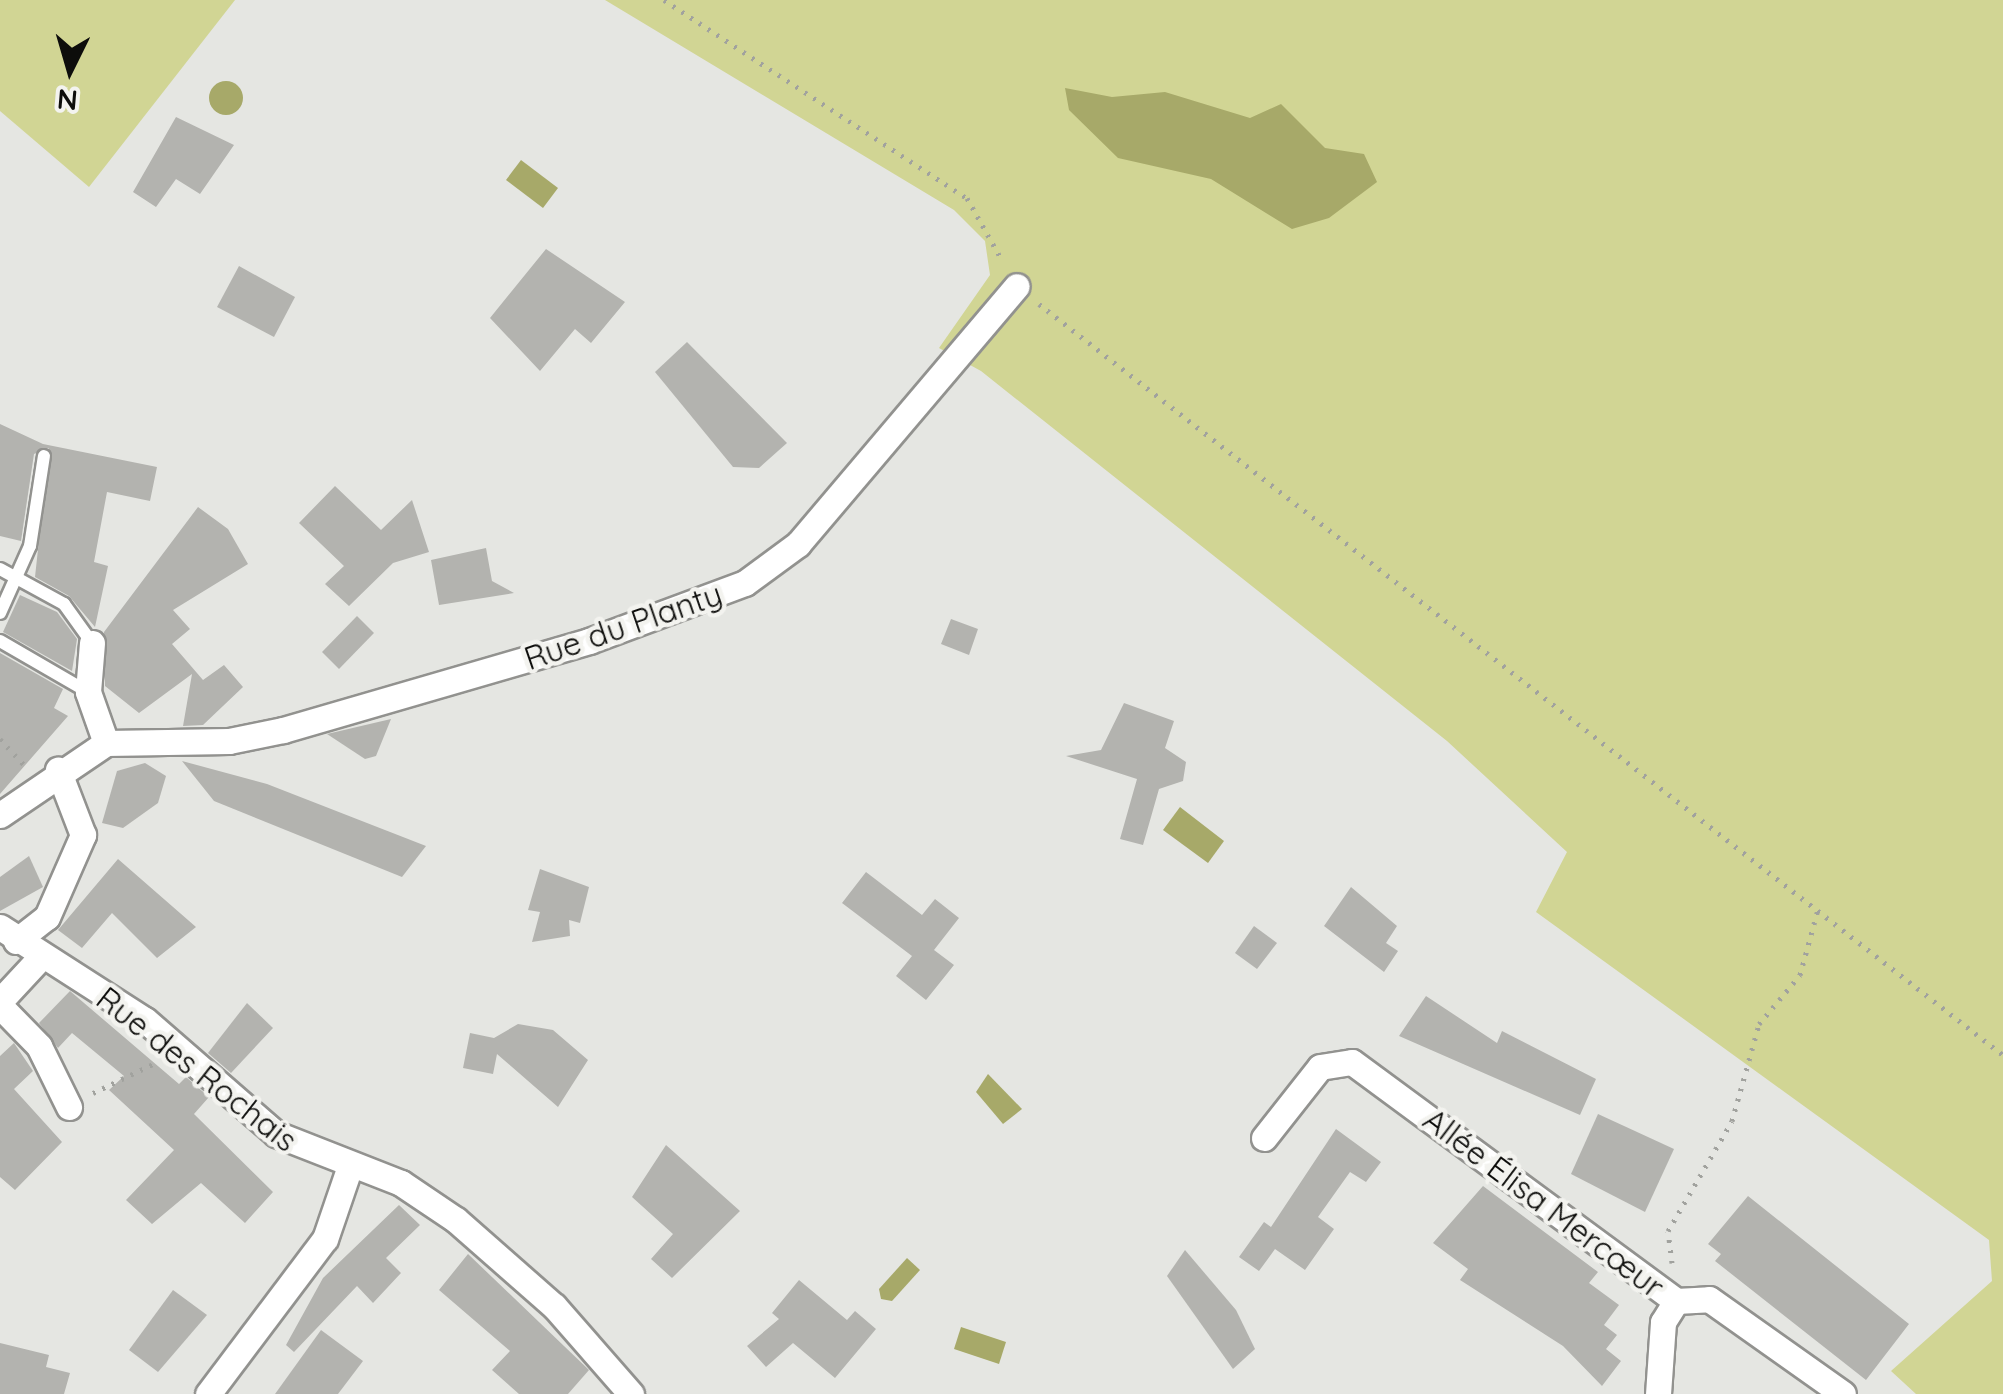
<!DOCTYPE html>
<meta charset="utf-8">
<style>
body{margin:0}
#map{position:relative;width:2003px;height:1394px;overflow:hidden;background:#e5e6e2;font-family:Quicksand,sans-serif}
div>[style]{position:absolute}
.green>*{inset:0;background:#d1d594}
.water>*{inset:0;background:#a7a969}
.round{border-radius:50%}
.building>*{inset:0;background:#b3b3af}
.path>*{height:5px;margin-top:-2.5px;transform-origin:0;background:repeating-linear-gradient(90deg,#a1a29e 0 2.5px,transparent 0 10.5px)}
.roads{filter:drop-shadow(2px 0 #92928f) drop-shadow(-2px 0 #92928f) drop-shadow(0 2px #92928f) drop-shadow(0 -2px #92928f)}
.service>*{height:12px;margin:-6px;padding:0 6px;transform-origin:6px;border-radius:6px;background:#fff}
.minor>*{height:25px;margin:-12.5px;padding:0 12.5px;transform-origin:12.5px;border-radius:12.5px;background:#fff}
span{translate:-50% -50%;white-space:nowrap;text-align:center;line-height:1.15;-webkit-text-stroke:9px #f3f3ef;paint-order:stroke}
.street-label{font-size:32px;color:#0d0d0b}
.north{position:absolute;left:20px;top:20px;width:100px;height:100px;-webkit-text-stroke:8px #f3f3ef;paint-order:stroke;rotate:185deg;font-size:28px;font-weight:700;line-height:40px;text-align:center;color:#0d0d0b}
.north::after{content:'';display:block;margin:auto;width:35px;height:45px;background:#0d0d0b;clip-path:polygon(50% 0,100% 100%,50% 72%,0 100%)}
</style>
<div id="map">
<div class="green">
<div style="clip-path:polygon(0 0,235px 0,89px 187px,0 111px)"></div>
<div style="clip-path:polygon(605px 0,2003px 0,2003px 1394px,1916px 1394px,1891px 1371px,1992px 1281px,1989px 1240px,1536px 912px,1567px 852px,1447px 741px,981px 371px,939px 348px,990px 275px,985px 241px,954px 210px)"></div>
</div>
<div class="water">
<div class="round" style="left:209px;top:81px;width:34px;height:34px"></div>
<div style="clip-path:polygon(1065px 88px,1112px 97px,1165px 92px,1250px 118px,1281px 104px,1325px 148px,1364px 154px,1377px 182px,1329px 218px,1292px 229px,1211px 179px,1118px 158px,1069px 110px)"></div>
<div style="clip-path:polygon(521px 160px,558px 188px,543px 208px,506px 180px)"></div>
<div style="clip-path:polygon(1180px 807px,1224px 841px,1208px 863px,1163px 830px)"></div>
<div style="clip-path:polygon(988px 1074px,1022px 1109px,1003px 1124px,976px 1092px)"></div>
<div style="clip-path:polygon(907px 1258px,920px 1270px,892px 1301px,881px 1299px,879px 1289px)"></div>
<div style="clip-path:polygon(961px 1327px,1006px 1342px,999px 1364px,954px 1349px)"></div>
</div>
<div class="building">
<div style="clip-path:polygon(176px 117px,234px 145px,200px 194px,176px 179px,156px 207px,133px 192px)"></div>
<div style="clip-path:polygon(546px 249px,625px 302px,591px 343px,575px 329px,540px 371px,490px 318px)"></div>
<div style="clip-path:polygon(239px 266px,295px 297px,274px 337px,217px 307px)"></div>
<div style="clip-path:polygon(687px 342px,787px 443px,759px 468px,733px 467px,655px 372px)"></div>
<div style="clip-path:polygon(0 424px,43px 444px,157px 467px,150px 501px,107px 492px,94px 562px,108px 566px,95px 627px,69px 596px,35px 577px,49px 448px,34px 454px,21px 541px,0 536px)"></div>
<div style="clip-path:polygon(335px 486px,381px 530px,412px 500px,429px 552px,393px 563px,349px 606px,325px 584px,344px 566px,299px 523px)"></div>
<div style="clip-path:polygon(198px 507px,228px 529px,248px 564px,173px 610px,190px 629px,172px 644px,203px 680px,224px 665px,243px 687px,203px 725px,183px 726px,192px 674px,139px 713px,105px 686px,104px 632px)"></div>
<div style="clip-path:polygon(486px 548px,492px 581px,514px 593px,439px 605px,431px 560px)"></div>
<div style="clip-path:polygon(20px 595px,57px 612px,77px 639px,72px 671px,3px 632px)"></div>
<div style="clip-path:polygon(357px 616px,374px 633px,339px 669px,322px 652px)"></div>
<div style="clip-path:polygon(951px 619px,978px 629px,969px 655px,941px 644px)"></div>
<div style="clip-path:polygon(0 653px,63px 689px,54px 708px,68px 716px,0 794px)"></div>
<div style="clip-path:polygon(1124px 703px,1174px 721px,1165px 748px,1186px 762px,1183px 781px,1159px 789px,1143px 845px,1120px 839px,1137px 779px,1066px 756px,1101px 750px)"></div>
<div style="clip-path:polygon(391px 719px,376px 756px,365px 759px,327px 734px)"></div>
<div style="clip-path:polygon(182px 761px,267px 784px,426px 846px,402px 877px,214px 801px)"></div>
<div style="clip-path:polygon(145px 763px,166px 776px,158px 803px,123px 828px,102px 823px,117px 771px)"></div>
<div style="clip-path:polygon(29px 856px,43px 887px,0 911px,0 877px)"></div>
<div style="clip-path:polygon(118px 859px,196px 927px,157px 958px,112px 913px,82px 948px,58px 930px)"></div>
<div style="clip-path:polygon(540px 869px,589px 887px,580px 923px,569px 920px,570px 936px,532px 942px,540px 912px,528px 910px)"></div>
<div style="clip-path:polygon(866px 872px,922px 915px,935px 899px,959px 918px,934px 950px,954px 965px,926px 1000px,896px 976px,912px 956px,842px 903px)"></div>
<div style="clip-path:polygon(1351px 887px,1397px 926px,1386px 943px,1398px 951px,1384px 972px,1324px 926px)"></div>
<div style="clip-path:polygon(1254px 926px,1277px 943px,1257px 969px,1235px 953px)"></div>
<div style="clip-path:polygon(70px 991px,179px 1084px,186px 1077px,209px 1097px,194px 1114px,273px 1192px,245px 1223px,201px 1183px,152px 1224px,126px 1200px,174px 1150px,109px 1090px,124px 1076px,72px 1033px,58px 1048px,39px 1023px)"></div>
<div style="clip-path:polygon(1426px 996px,1497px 1043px,1502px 1031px,1596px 1079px,1580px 1115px,1399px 1036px)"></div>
<div style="clip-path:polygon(247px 1003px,273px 1028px,231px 1073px,208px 1053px)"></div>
<div style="clip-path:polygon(518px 1024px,553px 1030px,588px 1060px,558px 1107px,497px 1054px,493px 1074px,463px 1068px,470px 1033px,494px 1038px)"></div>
<div style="clip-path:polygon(14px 1043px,33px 1071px,14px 1089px,62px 1142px,15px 1190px,0 1177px,0 1056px)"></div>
<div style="clip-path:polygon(1598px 1114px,1674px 1149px,1645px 1212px,1571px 1174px)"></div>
<div style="clip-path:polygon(1336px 1129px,1381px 1162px,1366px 1182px,1350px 1172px,1318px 1217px,1334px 1229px,1305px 1270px,1275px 1249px,1259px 1271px,1239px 1257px,1264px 1222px,1271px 1227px)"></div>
<div style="clip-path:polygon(666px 1145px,740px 1211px,672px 1278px,651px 1259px,673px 1234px,632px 1197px)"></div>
<div style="clip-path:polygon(1483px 1186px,1598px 1272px,1589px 1283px,1619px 1305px,1604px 1325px,1617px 1335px,1606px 1349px,1621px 1361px,1602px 1386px,1563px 1346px,1460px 1280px,1468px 1269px,1433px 1243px)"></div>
<div style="clip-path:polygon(1748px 1196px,1909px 1324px,1866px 1380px,1715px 1261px,1721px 1254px,1708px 1244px)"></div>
<div style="clip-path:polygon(399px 1205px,420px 1225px,386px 1258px,401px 1273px,373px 1303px,357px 1286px,294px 1352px,286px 1345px,323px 1278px)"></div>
<div style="clip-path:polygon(1185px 1250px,1236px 1310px,1255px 1349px,1233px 1369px,1167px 1276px)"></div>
<div style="clip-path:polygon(468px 1254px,589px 1370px,568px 1394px,519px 1394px,492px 1370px,510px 1351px,439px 1290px)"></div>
<div style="clip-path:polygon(799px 1280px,847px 1320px,855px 1311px,876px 1329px,835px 1378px,793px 1343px,766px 1367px,747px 1346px,779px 1319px,772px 1313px)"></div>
<div style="clip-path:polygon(173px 1290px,207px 1315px,158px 1372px,129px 1350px)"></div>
<div style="clip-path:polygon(321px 1330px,363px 1361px,338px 1394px,275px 1394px)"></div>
<div style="clip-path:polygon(0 1343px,49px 1355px,46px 1367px,70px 1373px,64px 1394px,0 1394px)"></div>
</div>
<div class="path">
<div style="left:664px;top:0;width:362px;rotate:33.2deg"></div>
<div style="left:967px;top:198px;width:73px;rotate:60.6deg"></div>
<div style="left:1039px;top:304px;width:1222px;rotate:37.92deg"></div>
<div style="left:0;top:739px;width:37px;rotate:47deg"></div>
<div style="left:93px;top:1093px;width:69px;rotate:-25.8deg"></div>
<div style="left:1672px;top:1263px;width:32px;rotate:-97deg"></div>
<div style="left:1668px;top:1231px;width:127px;rotate:-59.8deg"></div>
<div style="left:1732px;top:1121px;width:101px;rotate:-74.4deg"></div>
<div style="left:1759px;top:1024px;width:64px;rotate:-50.1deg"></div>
<div style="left:1800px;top:975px;width:68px;rotate:-74.7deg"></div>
</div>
<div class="roads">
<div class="service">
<div style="left:0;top:569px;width:73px;rotate:28.7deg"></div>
<div style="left:64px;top:604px;width:48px;rotate:54.3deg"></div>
<div style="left:0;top:613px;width:73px;rotate:-65.9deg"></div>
<div style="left:30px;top:546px;width:91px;rotate:-81.2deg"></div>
<div style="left:0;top:641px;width:102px;rotate:30.1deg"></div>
</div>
<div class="minor">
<div style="left:92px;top:643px;width:49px;rotate:94.7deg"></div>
<div style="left:88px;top:692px;width:54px;rotate:70.6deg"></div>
<div style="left:0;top:815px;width:128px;rotate:-34.2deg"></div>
<div style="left:106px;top:743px;width:123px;rotate:-0.9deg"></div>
<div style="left:229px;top:741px;width:55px;rotate:-11.5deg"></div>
<div style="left:283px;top:730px;width:319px;rotate:-16.2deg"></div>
<div style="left:589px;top:641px;width:166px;rotate:-20.4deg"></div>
<div style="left:745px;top:583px;width:66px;rotate:-36.3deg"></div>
<div style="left:798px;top:544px;width:338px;rotate:-49.7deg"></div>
<div style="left:0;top:927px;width:172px;rotate:32.7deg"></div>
<div style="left:145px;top:1020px;width:174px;rotate:41deg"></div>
<div style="left:276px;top:1134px;width:134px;rotate:21.4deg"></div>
<div style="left:401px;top:1183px;width:66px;rotate:33.9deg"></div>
<div style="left:456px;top:1220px;width:130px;rotate:41.3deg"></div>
<div style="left:554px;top:1306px;width:117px;rotate:48.8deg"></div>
<div style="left:16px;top:941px;width:39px;rotate:-38deg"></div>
<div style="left:47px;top:917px;width:90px;rotate:-66.3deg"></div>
<div style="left:83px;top:835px;width:70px;rotate:-111deg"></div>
<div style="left:0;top:1001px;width:59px;rotate:-47.1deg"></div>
<div style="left:0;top:1006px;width:56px;rotate:45.7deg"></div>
<div style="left:39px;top:1046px;width:68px;rotate:63.8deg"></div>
<div style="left:1264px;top:1138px;width:90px;rotate:-51.7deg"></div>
<div style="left:1320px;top:1067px;width:32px;rotate:-9deg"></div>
<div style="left:1352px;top:1062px;width:403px;rotate:36.4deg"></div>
<div style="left:1676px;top:1301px;width:33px;rotate:-3deg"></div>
<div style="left:1709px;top:1299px;width:164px;rotate:35.3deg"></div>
<div style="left:208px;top:1394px;width:194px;rotate:-53deg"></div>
<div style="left:325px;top:1239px;width:74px;rotate:-71.1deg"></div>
<div style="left:1658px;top:1394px;width:72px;rotate:-86deg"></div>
<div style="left:1663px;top:1322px;width:25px;rotate:-58deg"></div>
</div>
</div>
<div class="street-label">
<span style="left:623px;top:626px;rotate:-19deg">Rue du Planty</span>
<span style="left:197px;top:1069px;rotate:38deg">Rue des Rochais</span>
<span style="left:1544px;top:1203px;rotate:37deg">Allée Élisa Mercœur</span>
</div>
<div class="north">N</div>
</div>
